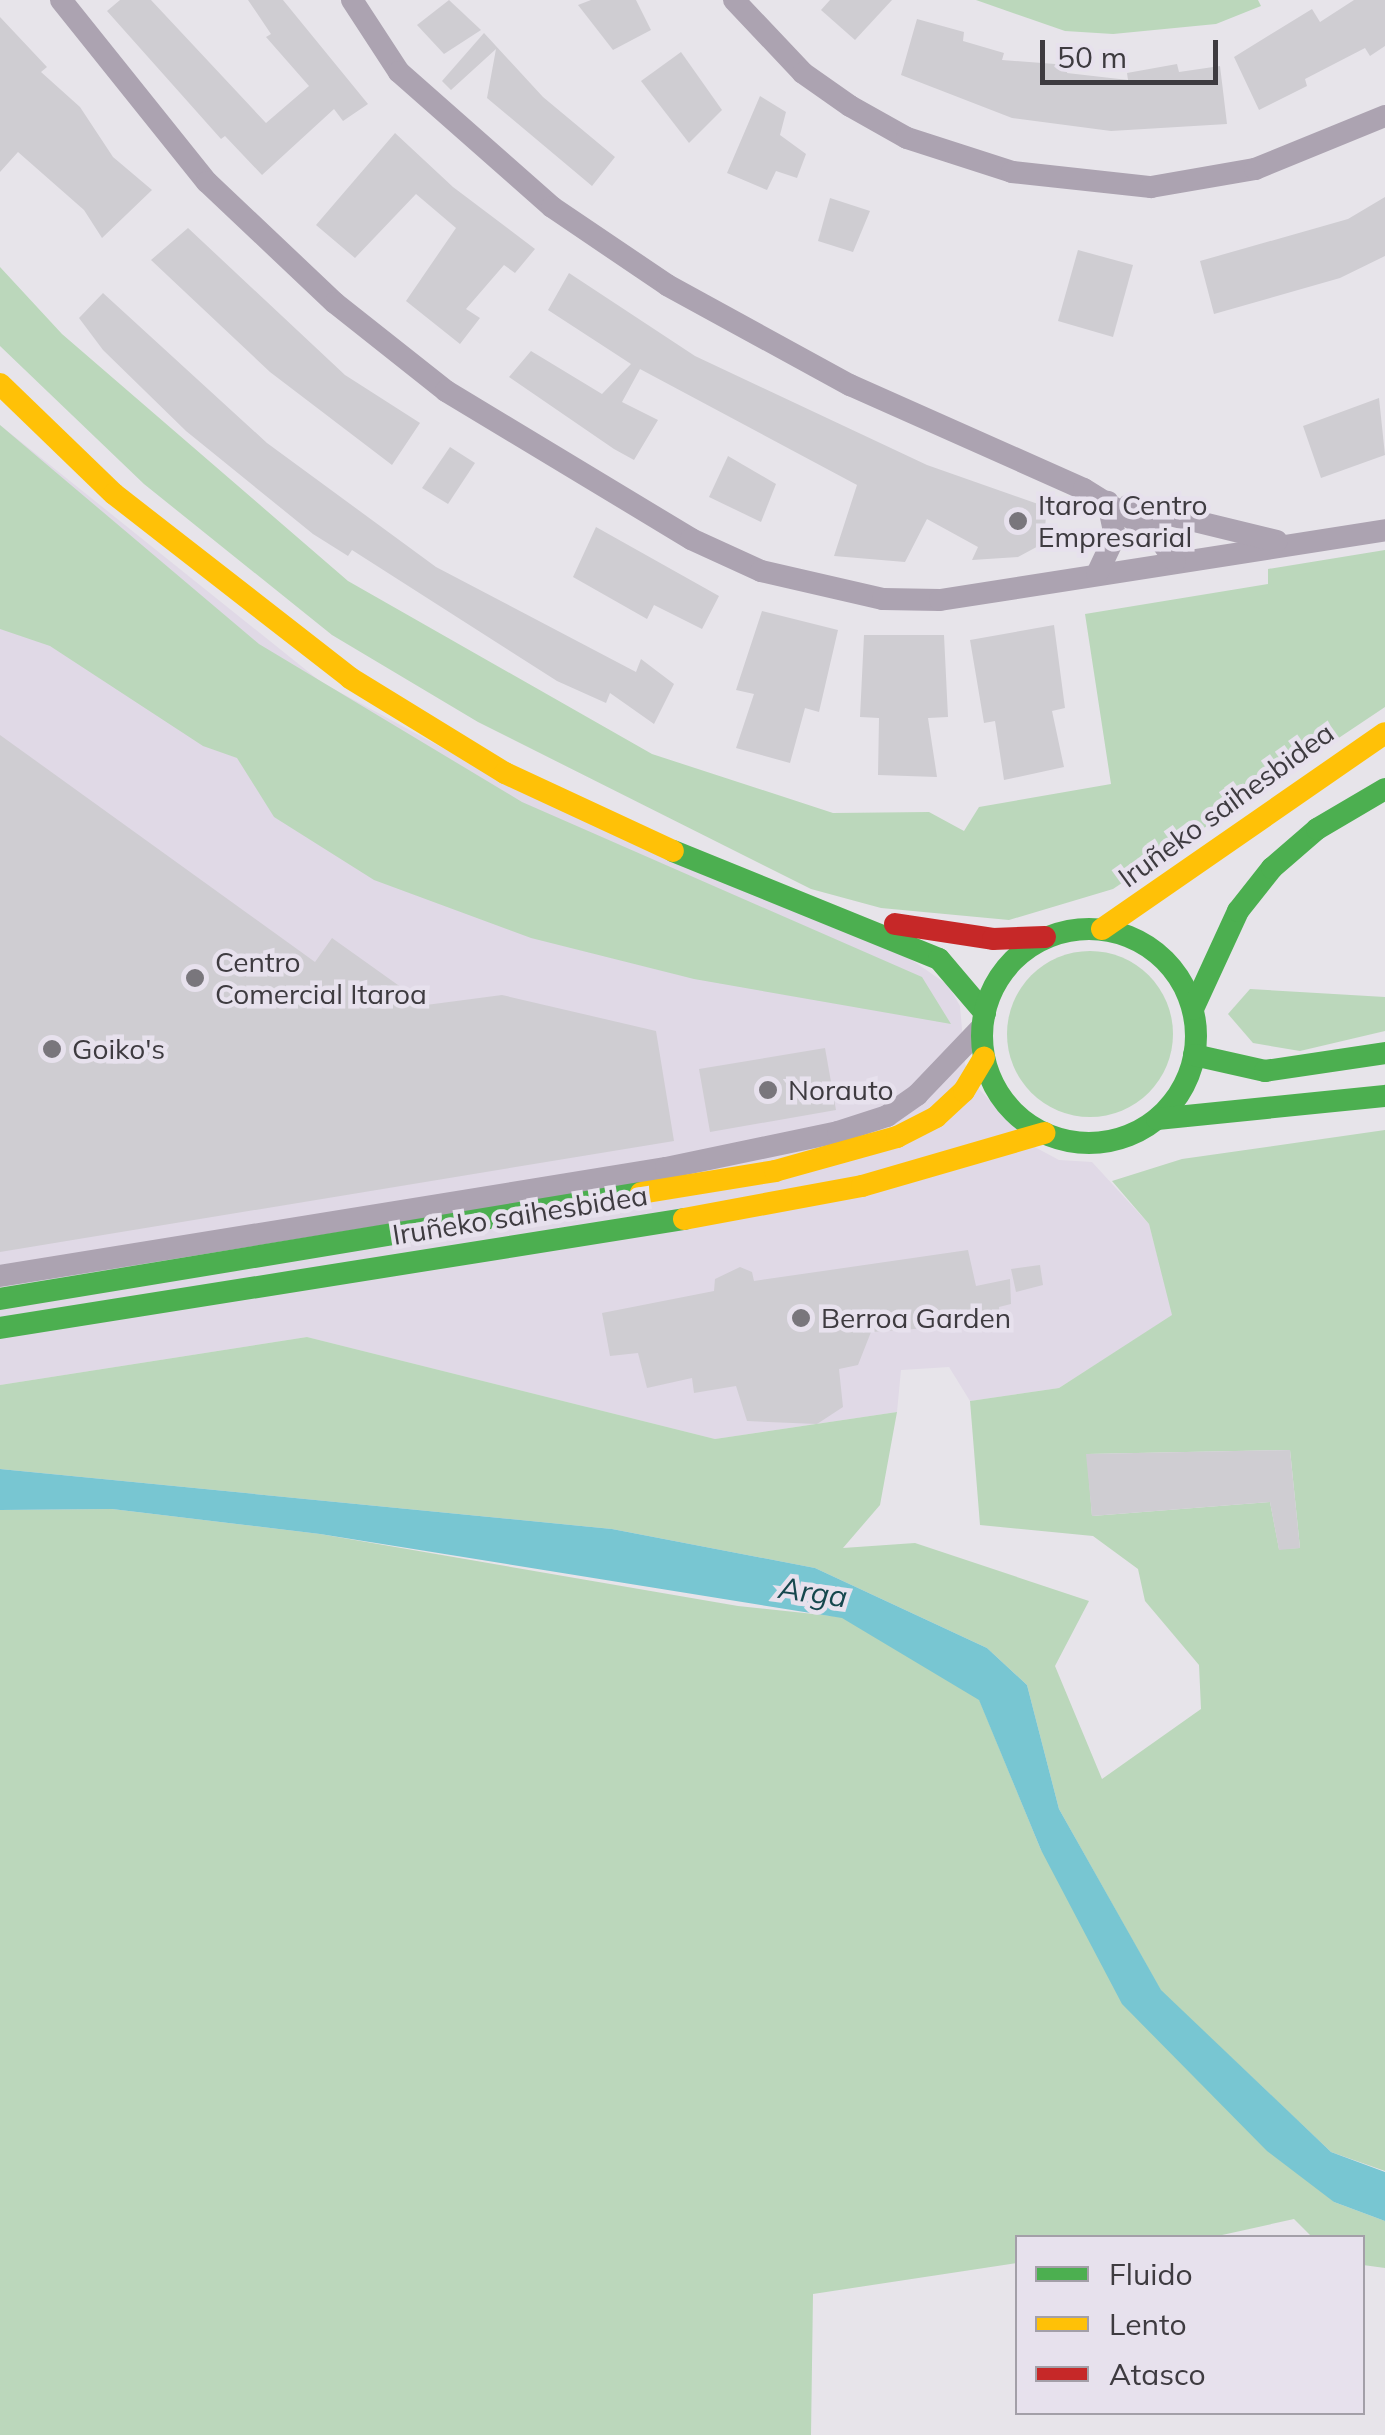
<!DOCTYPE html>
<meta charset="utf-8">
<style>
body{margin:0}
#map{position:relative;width:1385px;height:2435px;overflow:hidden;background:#e7e4ea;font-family:Mulish,sans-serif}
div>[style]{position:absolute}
.built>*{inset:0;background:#e0d9e6}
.green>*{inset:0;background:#bbd7bb}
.round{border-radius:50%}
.water>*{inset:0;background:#78c6d2}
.building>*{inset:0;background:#cfcdd2}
.street>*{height:22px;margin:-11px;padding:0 11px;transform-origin:11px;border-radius:11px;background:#aca3b1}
.fast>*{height:22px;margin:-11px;padding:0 11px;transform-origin:11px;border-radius:11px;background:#4caf50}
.fast>.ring{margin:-11px;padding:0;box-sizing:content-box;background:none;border:22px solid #4caf50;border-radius:50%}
.slow>*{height:22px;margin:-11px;padding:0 11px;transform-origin:11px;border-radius:11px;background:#ffc107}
.jam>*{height:22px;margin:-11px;padding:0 11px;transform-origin:11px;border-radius:11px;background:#c62828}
.dots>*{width:28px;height:28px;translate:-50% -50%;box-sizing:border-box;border:5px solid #e7e1ed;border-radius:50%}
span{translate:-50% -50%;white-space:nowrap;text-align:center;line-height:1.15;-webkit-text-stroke:9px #e7e1ed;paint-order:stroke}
.poi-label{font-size:28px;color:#3e3b40}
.left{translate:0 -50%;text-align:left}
.street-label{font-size:28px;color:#3e3b40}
.water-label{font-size:30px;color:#15474d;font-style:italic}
.legend{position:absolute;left:1015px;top:2235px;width:350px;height:180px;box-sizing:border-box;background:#e7e1ed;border:2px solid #a39fa8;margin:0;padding:12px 18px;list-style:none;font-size:30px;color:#3e3b40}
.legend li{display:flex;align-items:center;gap:20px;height:50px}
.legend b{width:50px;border:2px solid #a39fa8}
.scale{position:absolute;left:1040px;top:40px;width:178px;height:45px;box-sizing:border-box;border:5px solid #3e3b40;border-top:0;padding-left:12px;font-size:30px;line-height:35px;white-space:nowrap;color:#3e3b40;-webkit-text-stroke:8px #e7e1ed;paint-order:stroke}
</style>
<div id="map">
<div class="built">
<div style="clip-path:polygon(0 425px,321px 682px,520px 790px,906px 956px,948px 985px,960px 1006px,965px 1064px,980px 1090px,1031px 1145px,1059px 1160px,1092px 1162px,1149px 1224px,1173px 1315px,1059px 1388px,970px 1401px,949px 1367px,901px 1370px,897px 1412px,715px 1439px,307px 1337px,0 1385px)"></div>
</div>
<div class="green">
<div style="clip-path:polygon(976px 0,1258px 0,1261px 6px,1216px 24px,1113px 34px,1065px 31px)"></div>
<div style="clip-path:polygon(0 267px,62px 334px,348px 581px,652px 754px,833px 813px,929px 812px,964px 831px,979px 807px,1111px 784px,1085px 614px,1268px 584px,1268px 569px,1385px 550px,1385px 707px,1113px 889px,1009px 920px,881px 908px,811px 889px,478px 722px,332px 635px,144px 484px,0 346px)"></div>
<div style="clip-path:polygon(0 425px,259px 644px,522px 802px,922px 977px,951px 1024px,694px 979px,531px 938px,374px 880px,274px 817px,237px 758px,203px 746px,50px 646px,0 629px)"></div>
<div class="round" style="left:1007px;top:951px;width:166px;height:166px"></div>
<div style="clip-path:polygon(1250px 989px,1385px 997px,1385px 1031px,1300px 1051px,1253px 1043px,1228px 1014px)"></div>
<div style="clip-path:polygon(evenodd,1385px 1130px,1385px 2171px,1331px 2152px,1161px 1991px,1059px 1809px,1027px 1685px,987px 1648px,815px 1568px,612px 1529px,0 1469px,0 1385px,307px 1337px,715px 1439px,897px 1412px,880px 1505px,843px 1548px,915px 1543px,1089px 1601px,1055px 1666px,1102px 1779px,1201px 1709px,1199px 1665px,1145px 1601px,1138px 1569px,1093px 1536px,980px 1525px,970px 1401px,1059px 1388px,1172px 1315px,1149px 1224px,1112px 1181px,1182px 1159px,1385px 1130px,1290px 1450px,1300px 1548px,1279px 1549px,1270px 1502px,1092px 1516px,1087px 1454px,1290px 1450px)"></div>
<div style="clip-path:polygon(112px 1509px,320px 1534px,738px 1606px,842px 1617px,979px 1699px,1041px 1850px,1334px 2202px,1385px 2221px,1385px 2268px,1363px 2265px,1362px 2238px,1312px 2237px,1294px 2219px,1213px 2237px,1018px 2238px,1017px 2263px,813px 2294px,811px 2435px,0 2435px,0 1510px)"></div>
</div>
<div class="water">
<div style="clip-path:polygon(0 1469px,612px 1529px,815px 1568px,987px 1648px,1027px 1685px,1059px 1809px,1161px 1990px,1331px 2152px,1385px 2172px,1385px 2221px,1334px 2202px,1267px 2151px,1122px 2004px,1041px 1850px,979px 1700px,842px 1618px,320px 1534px,112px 1509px,0 1510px)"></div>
</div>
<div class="building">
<div style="clip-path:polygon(120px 0,151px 0,266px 123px,309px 86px,266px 37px,271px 34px,248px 0,283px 0,368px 104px,343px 121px,334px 109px,262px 175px,225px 136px,221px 139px,107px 11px)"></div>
<div style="clip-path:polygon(449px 0,481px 30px,444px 54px,417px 25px)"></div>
<div style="clip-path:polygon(591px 0,636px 0,651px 30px,613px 50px,578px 5px)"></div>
<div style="clip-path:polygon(830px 0,892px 0,855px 40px,821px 10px)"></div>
<div style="clip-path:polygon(1354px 0,1385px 0,1385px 46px,1370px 56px,1365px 48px,1305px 79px,1307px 86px,1259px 110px,1234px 57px,1312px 9px,1320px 22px)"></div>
<div style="clip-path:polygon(0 17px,47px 67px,41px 72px,80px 107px,113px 157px,152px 190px,102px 238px,84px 210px,18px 152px,0 172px)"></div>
<div style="clip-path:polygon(917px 19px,964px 32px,963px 41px,1004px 53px,1002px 60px,1068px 65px,1067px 73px,1128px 80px,1127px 73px,1177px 64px,1179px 72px,1220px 66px,1227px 124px,1111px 131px,1012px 118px,901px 75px)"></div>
<div style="clip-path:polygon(484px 33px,543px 97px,615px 157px,592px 186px,487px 98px,496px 49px,451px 90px,442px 81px)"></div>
<div style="clip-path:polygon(681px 52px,722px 110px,689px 143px,641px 81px)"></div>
<div style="clip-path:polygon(760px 96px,786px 112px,780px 135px,806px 154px,797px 178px,776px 171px,767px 190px,727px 173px)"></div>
<div style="clip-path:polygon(395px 133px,453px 187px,535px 249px,515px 273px,504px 265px,466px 309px,480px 318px,460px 344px,406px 301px,456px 228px,416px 194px,355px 258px,316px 225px)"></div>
<div style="clip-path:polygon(1385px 197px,1385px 256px,1340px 278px,1214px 314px,1200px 261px,1348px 219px)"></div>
<div style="clip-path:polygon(830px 198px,870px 211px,853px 252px,818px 241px)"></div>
<div style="clip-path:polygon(188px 228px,345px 375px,420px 423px,392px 465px,270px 372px,151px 260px)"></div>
<div style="clip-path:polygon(1078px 250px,1133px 265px,1113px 337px,1058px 321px)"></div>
<div style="clip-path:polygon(569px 273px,695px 356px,927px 465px,1038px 504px,1046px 515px,1044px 543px,1018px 557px,972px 560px,978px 547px,927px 519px,905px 562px,834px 556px,857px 485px,640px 369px,622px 402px,658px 420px,634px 460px,614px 449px,509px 377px,531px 351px,602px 394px,631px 364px,548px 310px)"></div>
<div style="clip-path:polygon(103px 293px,267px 443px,436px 567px,636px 672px,641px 659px,674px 684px,654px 724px,610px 693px,606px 703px,557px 681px,352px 550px,348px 556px,313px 534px,186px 431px,103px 350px,79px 318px)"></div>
<div style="clip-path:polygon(1379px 398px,1385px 455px,1321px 478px,1303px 426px)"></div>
<div style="clip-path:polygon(450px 447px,475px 463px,448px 504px,422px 488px)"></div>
<div style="clip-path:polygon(728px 456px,776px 484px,761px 522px,709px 497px)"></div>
<div style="clip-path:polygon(596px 527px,719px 596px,702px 629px,654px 605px,647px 619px,573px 577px)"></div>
<div style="clip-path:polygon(762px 611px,838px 630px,819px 712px,805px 708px,790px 763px,736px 748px,754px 694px,736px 690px)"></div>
<div style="clip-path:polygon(1054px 625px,1065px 708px,1052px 711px,1064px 767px,1004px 780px,995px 721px,984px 723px,970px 640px)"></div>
<div style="clip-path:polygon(864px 635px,944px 635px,948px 717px,928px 718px,937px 777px,878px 775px,879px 718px,860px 717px)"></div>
<div style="clip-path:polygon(0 735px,315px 962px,332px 938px,426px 1005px,502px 995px,656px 1031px,674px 1141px,0 1252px)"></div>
<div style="clip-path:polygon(825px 1048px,836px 1110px,710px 1132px,699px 1069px)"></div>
<div style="clip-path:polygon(968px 1250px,976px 1286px,1010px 1279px,1011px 1304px,999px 1307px,1000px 1323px,871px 1332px,858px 1365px,839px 1369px,843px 1407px,817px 1424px,747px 1421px,736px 1386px,694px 1393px,692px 1378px,647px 1388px,638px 1353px,610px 1356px,602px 1313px,714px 1291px,715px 1279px,740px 1267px,752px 1272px,754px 1281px)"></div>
<div style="clip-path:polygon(1040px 1265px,1043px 1285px,1016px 1292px,1011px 1269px)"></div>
<div style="clip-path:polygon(1290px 1450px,1300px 1548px,1279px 1550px,1270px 1502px,1092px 1516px,1086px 1454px)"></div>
</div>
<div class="street">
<div style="left:61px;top:0;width:233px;rotate:51.3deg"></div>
<div style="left:207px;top:182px;width:176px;rotate:43.4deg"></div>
<div style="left:335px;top:303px;width:142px;rotate:38.4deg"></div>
<div style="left:446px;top:391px;width:286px;rotate:31.1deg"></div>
<div style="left:691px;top:539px;width:77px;rotate:24.6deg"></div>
<div style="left:761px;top:571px;width:125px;rotate:12.9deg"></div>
<div style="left:883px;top:599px;width:57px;rotate:1deg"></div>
<div style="left:940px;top:600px;width:450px;rotate:-8.9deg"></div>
<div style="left:352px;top:0;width:86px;rotate:56.9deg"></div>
<div style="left:399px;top:72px;width:204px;rotate:41.4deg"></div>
<div style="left:552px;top:207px;width:139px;rotate:34.1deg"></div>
<div style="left:667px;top:285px;width:209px;rotate:28.7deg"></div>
<div style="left:850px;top:385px;width:256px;rotate:24deg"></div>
<div style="left:1084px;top:489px;width:85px;rotate:32deg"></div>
<div style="left:1156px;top:534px;width:33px;rotate:55deg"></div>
<div style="left:734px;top:0;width:100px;rotate:46.6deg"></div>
<div style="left:803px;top:73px;width:57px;rotate:35.1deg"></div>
<div style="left:850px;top:106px;width:65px;rotate:29.3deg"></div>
<div style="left:907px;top:138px;width:110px;rotate:17.9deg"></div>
<div style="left:1012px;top:172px;width:140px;rotate:6.2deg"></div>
<div style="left:1151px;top:187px;width:106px;rotate:-9.8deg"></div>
<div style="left:1255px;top:169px;width:140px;rotate:-22.2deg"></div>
<div style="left:1129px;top:505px;width:152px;rotate:13.7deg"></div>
<div style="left:1097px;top:574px;width:42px;rotate:-64.7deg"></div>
<div style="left:1115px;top:536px;width:35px;rotate:-102deg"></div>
<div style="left:0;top:1276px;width:675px;rotate:-9.21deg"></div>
<div style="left:666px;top:1168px;width:176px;rotate:-11.8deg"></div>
<div style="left:838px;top:1132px;width:52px;rotate:-18.1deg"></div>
<div style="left:887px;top:1116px;width:37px;rotate:-35deg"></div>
<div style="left:917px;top:1095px;width:94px;rotate:-46.3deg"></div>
</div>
<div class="fast">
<div style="left:673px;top:851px;width:287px;rotate:22.1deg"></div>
<div style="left:939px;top:959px;width:71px;rotate:49.6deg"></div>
<div class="ring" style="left:982px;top:929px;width:192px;height:192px"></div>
<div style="left:1193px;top:1009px;width:108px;rotate:-65.3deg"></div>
<div style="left:1238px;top:911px;width:55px;rotate:-51.7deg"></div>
<div style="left:1272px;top:868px;width:60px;rotate:-40.9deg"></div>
<div style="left:1317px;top:829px;width:79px;rotate:-30.5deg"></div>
<div style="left:1194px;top:1055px;width:73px;rotate:12.7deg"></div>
<div style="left:1265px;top:1071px;width:121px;rotate:-8.5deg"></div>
<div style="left:1157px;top:1119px;width:229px;rotate:-5.8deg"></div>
<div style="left:0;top:1299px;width:650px;rotate:-9.39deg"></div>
<div style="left:0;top:1328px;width:693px;rotate:-9.05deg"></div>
</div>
<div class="slow">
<div style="left:0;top:384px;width:158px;rotate:44deg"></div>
<div style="left:114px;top:494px;width:299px;rotate:37.9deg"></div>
<div style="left:350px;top:678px;width:182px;rotate:31.5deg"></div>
<div style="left:505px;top:773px;width:185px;rotate:24.9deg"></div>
<div style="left:1102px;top:929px;width:344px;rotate:-34.7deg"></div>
<div style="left:641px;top:1193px;width:136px;rotate:-9.3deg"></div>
<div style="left:775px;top:1171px;width:127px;rotate:-15.6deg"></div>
<div style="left:897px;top:1137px;width:44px;rotate:-27.1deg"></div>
<div style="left:936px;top:1117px;width:38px;rotate:-43deg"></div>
<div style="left:964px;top:1091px;width:39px;rotate:-59deg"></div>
<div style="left:684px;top:1219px;width:181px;rotate:-10.5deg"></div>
<div style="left:862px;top:1186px;width:190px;rotate:-16.2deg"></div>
</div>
<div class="jam">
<div style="left:895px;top:924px;width:99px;rotate:8.7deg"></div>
<div style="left:993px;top:939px;width:52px;rotate:-2.2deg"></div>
</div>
<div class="dots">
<div style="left:1018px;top:521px;background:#79767c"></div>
<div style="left:195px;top:978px;background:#79767c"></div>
<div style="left:52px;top:1049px;background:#79767c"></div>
<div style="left:768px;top:1090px;background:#79767c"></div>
<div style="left:801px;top:1318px;background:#79767c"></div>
</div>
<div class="poi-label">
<span class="left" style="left:1038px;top:521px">Itaroa Centro<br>Empresarial</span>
<span class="left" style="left:215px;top:978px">Centro<br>Comercial Itaroa</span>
<span class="left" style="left:72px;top:1049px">Goiko's</span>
<span class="left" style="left:788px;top:1090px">Norauto</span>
<span class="left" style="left:821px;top:1318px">Berroa Garden</span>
</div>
<div class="street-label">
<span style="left:1226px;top:805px;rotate:-36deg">Iruñeko saihesbidea</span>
<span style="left:520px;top:1215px;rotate:-9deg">Iruñeko saihesbidea</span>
</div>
<div class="water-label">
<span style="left:813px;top:1592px;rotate:8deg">Arga</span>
</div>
<ul class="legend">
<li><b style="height:12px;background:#4caf50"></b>Fluido</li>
<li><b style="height:12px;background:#ffc107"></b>Lento</li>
<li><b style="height:12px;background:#c62828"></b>Atasco</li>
</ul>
<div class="scale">50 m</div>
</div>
